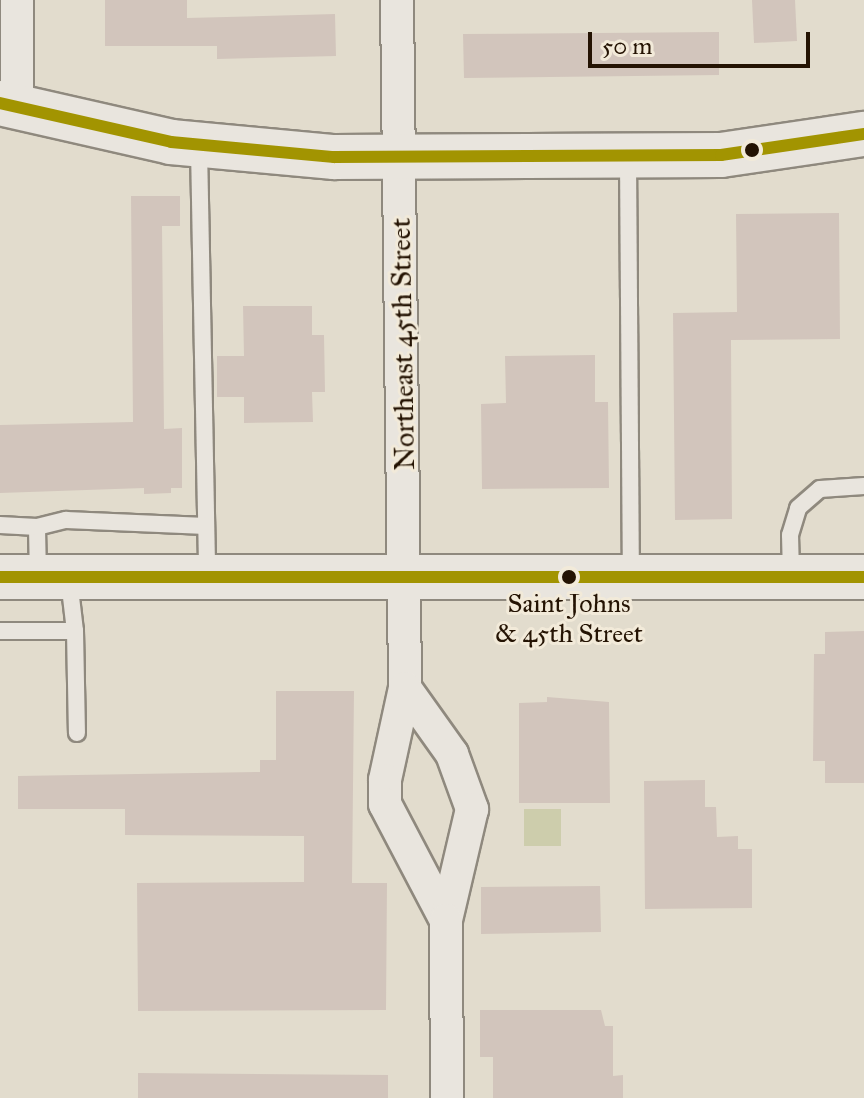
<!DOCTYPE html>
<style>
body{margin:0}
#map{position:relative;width:864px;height:1098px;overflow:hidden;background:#e2dccd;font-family:"IM FELL Great Primer",serif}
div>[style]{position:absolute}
.green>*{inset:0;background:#cdcdac}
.building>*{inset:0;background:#d2c5bc}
.roads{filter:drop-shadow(2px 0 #8f897e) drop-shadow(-2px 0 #8f897e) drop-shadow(0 2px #8f897e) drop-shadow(0 -2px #8f897e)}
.lane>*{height:16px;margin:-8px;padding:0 8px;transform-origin:8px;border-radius:8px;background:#e9e5de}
.street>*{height:32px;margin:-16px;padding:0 16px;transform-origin:16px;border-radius:16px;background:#e9e5de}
.secondary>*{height:44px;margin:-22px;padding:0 22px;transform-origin:22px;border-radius:22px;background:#e9e5de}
.bus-1>*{height:12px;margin:-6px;padding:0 6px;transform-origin:6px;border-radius:6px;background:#a29401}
.dots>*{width:22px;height:22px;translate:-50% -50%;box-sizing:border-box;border:4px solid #f2ead9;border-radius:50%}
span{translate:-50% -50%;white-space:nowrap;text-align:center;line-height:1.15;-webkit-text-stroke:6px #f2ead9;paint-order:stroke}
.bus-label{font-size:26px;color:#241303}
.street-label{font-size:28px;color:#241303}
.scale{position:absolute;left:588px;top:32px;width:222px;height:36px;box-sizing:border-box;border:4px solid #241303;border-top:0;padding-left:10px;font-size:24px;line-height:28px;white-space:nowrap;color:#241303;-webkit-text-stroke:6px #f2ead9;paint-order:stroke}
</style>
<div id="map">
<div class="green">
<div style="clip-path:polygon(524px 809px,561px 809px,561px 846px,524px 846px)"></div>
</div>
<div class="building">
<div style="clip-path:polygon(105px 0,187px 0,187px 18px,335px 14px,336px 56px,217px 59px,217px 46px,105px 46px)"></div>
<div style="clip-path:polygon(752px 0,795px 0,797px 41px,754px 43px)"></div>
<div style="clip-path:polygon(719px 32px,719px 75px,464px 78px,463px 34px)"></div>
<div style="clip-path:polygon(131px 196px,180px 196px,180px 226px,162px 226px,164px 429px,182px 428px,182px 488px,171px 488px,171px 493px,144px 494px,144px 488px,0 493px,0 425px,133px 422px)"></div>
<div style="clip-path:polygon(839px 213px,840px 339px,731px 340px,732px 519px,675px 520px,673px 313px,737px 312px,736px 214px)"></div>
<div style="clip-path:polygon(243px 306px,312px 306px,312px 335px,324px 335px,325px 392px,312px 392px,313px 422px,244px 423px,244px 397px,217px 397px,217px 356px,244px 356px)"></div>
<div style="clip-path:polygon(595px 355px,595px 402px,608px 402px,609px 488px,482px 489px,481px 404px,506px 403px,505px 356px)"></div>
<div style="clip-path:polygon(864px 631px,864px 783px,825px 783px,825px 761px,813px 761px,814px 654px,825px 654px,825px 632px)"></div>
<div style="clip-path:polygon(276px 691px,354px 691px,352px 883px,387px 883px,386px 1010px,138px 1011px,137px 883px,304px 882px,304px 836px,125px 835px,125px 809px,18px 809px,18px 776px,260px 772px,260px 760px,276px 760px)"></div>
<div style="clip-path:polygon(547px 697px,609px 702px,610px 803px,519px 803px,519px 703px,547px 702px)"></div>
<div style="clip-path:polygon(705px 780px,705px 807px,716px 807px,717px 837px,738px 836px,738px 849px,752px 849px,752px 908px,645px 909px,644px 781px)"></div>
<div style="clip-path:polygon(600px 886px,601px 932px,481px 934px,481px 887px)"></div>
<div style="clip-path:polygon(480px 1010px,601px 1010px,605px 1026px,613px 1026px,613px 1076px,623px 1075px,623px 1098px,493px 1098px,493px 1057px,480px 1057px)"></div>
<div style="clip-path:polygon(138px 1073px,388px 1075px,388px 1098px,138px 1098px)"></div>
</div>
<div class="roads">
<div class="lane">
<div style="left:199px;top:148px;width:429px;rotate:88.9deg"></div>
<div style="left:628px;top:158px;width:417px;rotate:89.6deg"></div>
<div style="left:0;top:525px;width:37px;rotate:3deg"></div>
<div style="left:791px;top:575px;width:40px;rotate:-91.4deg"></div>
<div style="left:790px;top:535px;width:28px;rotate:-73deg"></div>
<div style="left:798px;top:508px;width:29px;rotate:-41deg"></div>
<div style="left:820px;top:489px;width:44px;rotate:-3.9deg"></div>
<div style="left:38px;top:576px;width:49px;rotate:-91.2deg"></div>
<div style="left:37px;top:527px;width:30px;rotate:-14deg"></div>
<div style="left:66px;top:520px;width:140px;rotate:2.5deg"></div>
<div style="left:0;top:631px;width:75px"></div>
<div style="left:75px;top:631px;width:51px;rotate:-96.7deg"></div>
<div style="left:75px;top:631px;width:102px;rotate:88.9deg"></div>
</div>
<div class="street">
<div style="left:397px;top:0;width:688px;rotate:89.33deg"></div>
<div style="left:405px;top:688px;width:94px;rotate:102.3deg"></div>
<div style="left:385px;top:780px;width:24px;rotate:90deg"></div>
<div style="left:385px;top:804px;width:131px;rotate:62.3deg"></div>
<div style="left:17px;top:107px;width:107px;rotate:-90deg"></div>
<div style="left:405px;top:688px;width:81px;rotate:54.5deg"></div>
<div style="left:452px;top:754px;width:59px;rotate:70deg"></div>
<div style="left:472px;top:809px;width:114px;rotate:103.2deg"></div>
<div style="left:446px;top:920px;width:178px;rotate:89.7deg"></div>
</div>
<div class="secondary">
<div style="left:0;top:103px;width:175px;rotate:12.8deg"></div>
<div style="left:171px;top:142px;width:164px;rotate:5.3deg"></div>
<div style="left:334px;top:157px;width:387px;rotate:-0.3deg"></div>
<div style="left:721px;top:155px;width:145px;rotate:-8.4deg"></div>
<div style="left:0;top:577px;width:864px"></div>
</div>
</div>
<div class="bus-1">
<div style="left:0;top:103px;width:175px;rotate:12.8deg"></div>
<div style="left:171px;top:142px;width:164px;rotate:5.3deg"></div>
<div style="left:334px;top:157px;width:387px;rotate:-0.3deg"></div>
<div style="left:721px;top:155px;width:145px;rotate:-8.4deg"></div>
<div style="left:0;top:577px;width:864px"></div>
</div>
<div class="dots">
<div style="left:752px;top:150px;background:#241303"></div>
<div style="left:569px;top:577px;background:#241303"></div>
</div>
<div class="bus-label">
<span style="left:569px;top:619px">Saint Johns<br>&amp; 45th Street</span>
</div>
<div class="street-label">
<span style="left:403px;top:344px;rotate:-91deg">Northeast 45th Street</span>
</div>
<div class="scale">50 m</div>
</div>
